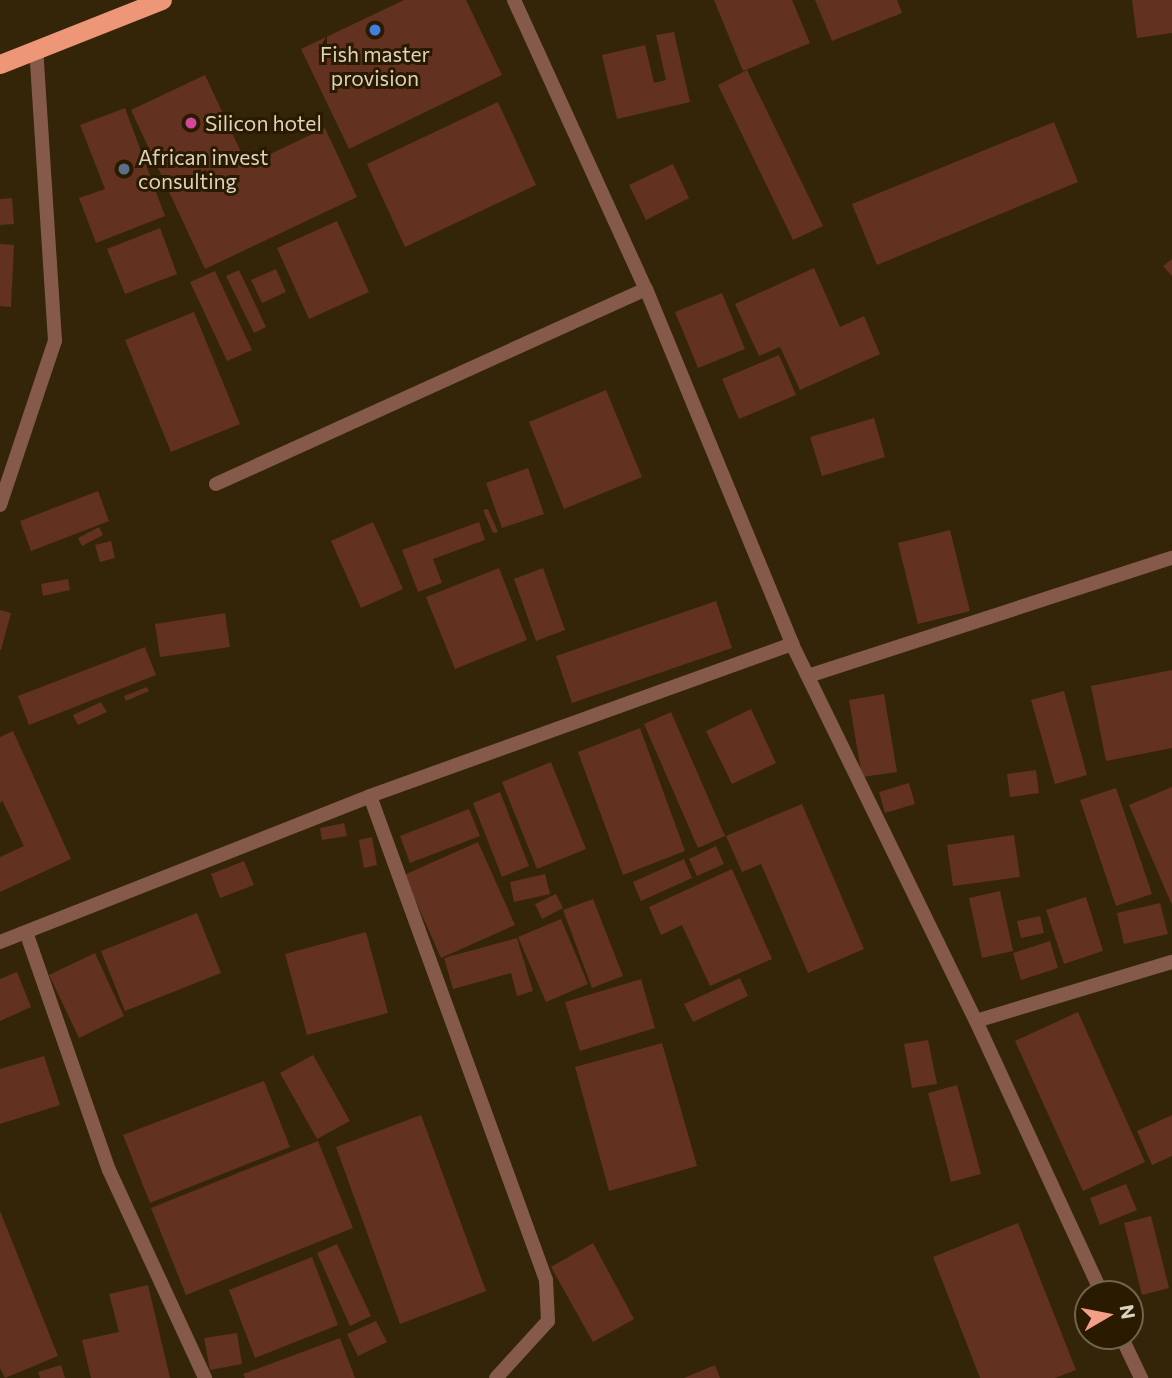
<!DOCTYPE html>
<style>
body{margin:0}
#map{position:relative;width:1172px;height:1378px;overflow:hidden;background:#342508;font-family:Commissioner,sans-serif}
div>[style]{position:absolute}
.building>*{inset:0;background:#62311f}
.service>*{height:14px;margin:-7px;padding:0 7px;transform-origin:7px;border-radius:7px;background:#855a4b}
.minor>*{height:14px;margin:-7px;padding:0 7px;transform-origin:7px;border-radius:7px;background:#855a4b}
.trunk>*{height:19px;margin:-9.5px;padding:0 9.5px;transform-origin:9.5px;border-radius:9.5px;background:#ed9678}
.dots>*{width:19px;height:19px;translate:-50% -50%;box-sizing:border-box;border:4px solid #2a1b00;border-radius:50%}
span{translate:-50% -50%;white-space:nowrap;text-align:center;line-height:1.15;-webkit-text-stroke:6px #2a1b00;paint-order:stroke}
.poi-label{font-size:21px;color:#dcd2c2}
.left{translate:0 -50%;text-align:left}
.north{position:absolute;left:1074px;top:1280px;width:70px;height:70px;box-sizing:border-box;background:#2a1b00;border:2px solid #71644e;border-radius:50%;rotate:80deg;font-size:19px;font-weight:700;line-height:28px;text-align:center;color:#dcd2c2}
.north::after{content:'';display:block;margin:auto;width:24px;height:32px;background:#f49e88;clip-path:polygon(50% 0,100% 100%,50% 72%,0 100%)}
</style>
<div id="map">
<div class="building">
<div style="clip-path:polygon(404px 0,466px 0,502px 75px,349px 149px,301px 49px)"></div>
<div style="clip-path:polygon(714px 0,792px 0,810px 43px,743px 71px)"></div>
<div style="clip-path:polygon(815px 0,897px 0,902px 13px,832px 41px)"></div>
<div style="clip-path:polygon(1132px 0,1172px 0,1172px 33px,1137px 38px)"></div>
<div style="clip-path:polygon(674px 32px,690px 102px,617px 119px,602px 55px,645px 45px,654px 83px,666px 80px,656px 35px)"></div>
<div style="clip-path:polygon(747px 70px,823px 226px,793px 240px,718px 85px)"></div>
<div style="clip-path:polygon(205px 75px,247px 165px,325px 128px,357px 197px,205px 269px,131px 110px)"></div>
<div style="clip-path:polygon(498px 102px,536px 185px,405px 247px,367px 164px)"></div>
<div style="clip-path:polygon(125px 108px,165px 216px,96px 243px,79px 198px,105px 189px,80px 125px)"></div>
<div style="clip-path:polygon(1054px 122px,1078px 182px,877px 265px,852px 204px)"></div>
<div style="clip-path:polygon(673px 164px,689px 198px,646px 220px,629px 185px)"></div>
<div style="clip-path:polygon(12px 198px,14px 224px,0 225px,0 199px)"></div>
<div style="clip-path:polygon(337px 221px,369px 292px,309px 319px,277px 248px)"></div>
<div style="clip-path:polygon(160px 228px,177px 274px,125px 294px,107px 249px)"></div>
<div style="clip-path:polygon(0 244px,14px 245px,11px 307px,0 306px)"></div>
<div style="clip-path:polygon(1172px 259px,1172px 276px,1163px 266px)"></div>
<div style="clip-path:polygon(814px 268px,840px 327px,864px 316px,880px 354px,800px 390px,780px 347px,759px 356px,735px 304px)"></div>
<div style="clip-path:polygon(276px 269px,286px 292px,262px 303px,251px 280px)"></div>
<div style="clip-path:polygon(239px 270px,266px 327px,254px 333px,226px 276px)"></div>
<div style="clip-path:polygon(215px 271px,252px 350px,227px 361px,190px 282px)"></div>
<div style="clip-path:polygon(722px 293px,745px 349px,698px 368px,675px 312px)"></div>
<div style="clip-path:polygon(194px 312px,240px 424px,171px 452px,125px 340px)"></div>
<div style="clip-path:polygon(779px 355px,796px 395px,739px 419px,722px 379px)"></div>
<div style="clip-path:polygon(606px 390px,642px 477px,564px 509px,529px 422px)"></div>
<div style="clip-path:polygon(874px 418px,885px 457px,822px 476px,810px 437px)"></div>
<div style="clip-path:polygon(528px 468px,544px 514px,502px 528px,486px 483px)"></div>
<div style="clip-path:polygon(98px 491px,109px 521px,31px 551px,20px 521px)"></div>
<div style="clip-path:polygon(488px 509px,498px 532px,493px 533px,483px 510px)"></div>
<div style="clip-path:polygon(373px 522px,403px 589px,361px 608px,331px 541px)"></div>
<div style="clip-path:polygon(479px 522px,485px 540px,433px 559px,442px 583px,418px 592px,402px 550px)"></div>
<div style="clip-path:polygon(99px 527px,103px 535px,82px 546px,78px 538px)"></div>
<div style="clip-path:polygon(950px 530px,970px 611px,918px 624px,898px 543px)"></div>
<div style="clip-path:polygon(111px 541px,115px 558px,100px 562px,95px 545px)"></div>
<div style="clip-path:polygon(499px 568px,527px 640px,455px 669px,426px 597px)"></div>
<div style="clip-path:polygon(543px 568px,565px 630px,536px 641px,514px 579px)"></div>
<div style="clip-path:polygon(68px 579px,70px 590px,43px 596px,41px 584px)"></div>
<div style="clip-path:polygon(716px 601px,732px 648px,572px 703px,556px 656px)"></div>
<div style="clip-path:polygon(0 610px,11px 613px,1px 650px,0 650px)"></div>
<div style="clip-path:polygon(225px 613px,230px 647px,160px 657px,155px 624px)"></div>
<div style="clip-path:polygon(145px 647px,156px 675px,29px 725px,18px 696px)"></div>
<div style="clip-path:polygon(1172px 670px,1172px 748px,1106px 761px,1091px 686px)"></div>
<div style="clip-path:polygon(147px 687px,149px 691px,126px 701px,124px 696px)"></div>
<div style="clip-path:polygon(1064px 691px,1087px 775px,1055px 784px,1031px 700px)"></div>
<div style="clip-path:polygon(884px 694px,897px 772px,862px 777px,849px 700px)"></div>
<div style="clip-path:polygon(101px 702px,107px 712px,78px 725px,73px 715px)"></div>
<div style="clip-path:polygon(751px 709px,776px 763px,732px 784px,706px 731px)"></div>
<div style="clip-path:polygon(671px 712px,725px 836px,698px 848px,644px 724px)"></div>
<div style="clip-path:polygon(640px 728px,685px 851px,623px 875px,578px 752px)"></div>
<div style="clip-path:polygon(13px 731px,71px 859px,0 892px,0 857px,24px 846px,2px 800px,0 804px,0 737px)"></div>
<div style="clip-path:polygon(551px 762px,586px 849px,537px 869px,502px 782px)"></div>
<div style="clip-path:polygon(1036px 770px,1039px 793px,1010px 797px,1007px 774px)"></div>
<div style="clip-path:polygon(909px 783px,915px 804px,885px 813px,879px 792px)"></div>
<div style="clip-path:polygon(1172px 787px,1172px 905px,1129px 805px)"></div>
<div style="clip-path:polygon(1116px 788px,1152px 894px,1116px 906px,1080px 800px)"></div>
<div style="clip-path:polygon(500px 792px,529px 866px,502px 877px,473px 803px)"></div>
<div style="clip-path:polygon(802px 804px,864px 949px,808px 973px,761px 864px,742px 872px,726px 836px)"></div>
<div style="clip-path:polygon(469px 809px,480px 836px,410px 863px,400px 836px)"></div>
<div style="clip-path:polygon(344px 823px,347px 836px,322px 840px,320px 828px)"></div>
<div style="clip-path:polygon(1014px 835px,1020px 877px,953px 886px,947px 845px)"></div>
<div style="clip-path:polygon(372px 837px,377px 865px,364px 868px,359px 840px)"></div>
<div style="clip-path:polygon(478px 842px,515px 925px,441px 958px,404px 875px)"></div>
<div style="clip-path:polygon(716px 846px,724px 864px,697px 876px,689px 859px)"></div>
<div style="clip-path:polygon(684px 859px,692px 878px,641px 901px,633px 882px)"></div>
<div style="clip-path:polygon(244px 861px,254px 885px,220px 898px,211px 874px)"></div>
<div style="clip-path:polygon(732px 869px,772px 959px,710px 986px,682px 925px,661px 935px,649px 907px)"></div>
<div style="clip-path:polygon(545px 874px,550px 894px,514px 902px,510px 882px)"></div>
<div style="clip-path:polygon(1000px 891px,1013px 951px,982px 958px,969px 898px)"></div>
<div style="clip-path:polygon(556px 894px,563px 908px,542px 919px,535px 904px)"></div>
<div style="clip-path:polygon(1086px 897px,1103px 951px,1064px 964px,1046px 910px)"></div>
<div style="clip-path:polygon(593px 899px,623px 976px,592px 988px,563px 910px)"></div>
<div style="clip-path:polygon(1160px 903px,1168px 934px,1124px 944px,1117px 913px)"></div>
<div style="clip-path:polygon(197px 913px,221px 973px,125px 1011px,101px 951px)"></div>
<div style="clip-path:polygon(1040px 916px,1044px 933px,1021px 938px,1017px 921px)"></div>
<div style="clip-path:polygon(561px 919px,588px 984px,546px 1002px,518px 937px)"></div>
<div style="clip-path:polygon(366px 932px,388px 1013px,307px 1035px,285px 954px)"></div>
<div style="clip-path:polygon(517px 938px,533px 991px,517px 996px,511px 973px,453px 989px,444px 958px)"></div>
<div style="clip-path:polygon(1050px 941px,1058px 968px,1021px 980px,1013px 953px)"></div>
<div style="clip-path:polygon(95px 953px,124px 1016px,79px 1038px,49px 975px)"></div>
<div style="clip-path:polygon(17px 972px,31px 1007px,0 1021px,0 979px)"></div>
<div style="clip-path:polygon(740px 978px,748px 996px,693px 1022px,684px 1004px)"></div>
<div style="clip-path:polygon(641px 979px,655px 1028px,580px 1051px,565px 1002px)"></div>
<div style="clip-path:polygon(1078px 1012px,1145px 1162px,1083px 1191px,1015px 1041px)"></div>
<div style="clip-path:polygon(928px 1040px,937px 1084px,912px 1088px,904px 1044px)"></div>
<div style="clip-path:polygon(662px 1043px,697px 1166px,609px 1191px,575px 1067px)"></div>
<div style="clip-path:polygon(313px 1055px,350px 1121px,317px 1139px,280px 1073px)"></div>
<div style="clip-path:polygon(44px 1056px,60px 1105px,0 1124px,0 1069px)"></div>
<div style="clip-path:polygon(264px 1081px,290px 1147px,150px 1203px,123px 1135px)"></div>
<div style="clip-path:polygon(957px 1085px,981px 1174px,951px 1182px,928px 1093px)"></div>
<div style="clip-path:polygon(421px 1115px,486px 1291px,400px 1324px,336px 1147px)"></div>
<div style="clip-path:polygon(1172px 1115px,1172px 1156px,1152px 1165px,1137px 1131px)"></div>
<div style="clip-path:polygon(318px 1141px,353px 1228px,186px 1295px,151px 1208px)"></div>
<div style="clip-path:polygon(1126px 1184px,1137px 1210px,1100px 1225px,1090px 1198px)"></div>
<div style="clip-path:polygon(0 1211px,58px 1356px,5px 1378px,0 1368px)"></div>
<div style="clip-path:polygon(1151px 1216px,1169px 1288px,1142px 1295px,1124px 1223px)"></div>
<div style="clip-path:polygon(1018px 1223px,1076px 1370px,1055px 1378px,980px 1378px,933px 1257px)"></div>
<div style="clip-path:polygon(593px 1243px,634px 1319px,593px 1342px,551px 1267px)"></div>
<div style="clip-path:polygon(337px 1244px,371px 1316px,350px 1326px,317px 1253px)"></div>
<div style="clip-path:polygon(312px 1257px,338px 1325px,255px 1358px,229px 1290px)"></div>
<div style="clip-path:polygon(148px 1285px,170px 1378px,91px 1378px,82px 1340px,119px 1332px,109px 1294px)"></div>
<div style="clip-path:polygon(376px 1321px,387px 1342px,358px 1356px,347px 1334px)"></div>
<div style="clip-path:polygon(237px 1333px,242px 1364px,210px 1370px,204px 1338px)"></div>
<div style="clip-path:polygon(340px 1338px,355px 1378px,245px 1378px,243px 1374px)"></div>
<div style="clip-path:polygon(61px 1365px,65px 1378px,40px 1378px,38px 1372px)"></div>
<div style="clip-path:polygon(715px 1365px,720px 1378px,684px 1378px)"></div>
</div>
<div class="service">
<div style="left:216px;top:484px;width:472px;rotate:-24.4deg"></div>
</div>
<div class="minor">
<div style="left:514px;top:0;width:318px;rotate:65.5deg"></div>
<div style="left:646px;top:289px;width:384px;rotate:67.6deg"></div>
<div style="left:792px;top:644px;width:420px;rotate:64deg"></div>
<div style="left:976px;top:1021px;width:301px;rotate:65.2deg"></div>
<div style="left:0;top:505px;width:173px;rotate:-71.5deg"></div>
<div style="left:55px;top:341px;width:293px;rotate:-93.7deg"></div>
<div style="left:808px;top:676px;width:383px;rotate:-18deg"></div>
<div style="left:370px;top:796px;width:515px;rotate:70.02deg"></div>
<div style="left:546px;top:1280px;width:41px;rotate:87.2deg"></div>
<div style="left:548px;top:1321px;width:77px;rotate:132.4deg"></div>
<div style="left:26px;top:932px;width:252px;rotate:70.8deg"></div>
<div style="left:109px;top:1170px;width:229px;rotate:65.2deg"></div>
<div style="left:0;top:942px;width:398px;rotate:-21.5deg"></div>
<div style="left:370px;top:796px;width:449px;rotate:-19.8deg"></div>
<div style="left:976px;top:1021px;width:205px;rotate:-16.8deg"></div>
<div style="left:1121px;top:1336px;width:47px;rotate:64.5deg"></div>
</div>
<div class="trunk">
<div style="left:0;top:64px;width:174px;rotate:-21.6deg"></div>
</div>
<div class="dots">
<div style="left:375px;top:30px;background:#3f7fe0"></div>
<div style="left:191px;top:123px;background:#d1479c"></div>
<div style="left:124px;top:169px;background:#5c6f8a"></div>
</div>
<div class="poi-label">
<span style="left:375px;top:66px">Fish master<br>provision</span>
<span class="left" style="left:205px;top:123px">Silicon hotel</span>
<span class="left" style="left:138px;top:169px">African invest<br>consulting</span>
</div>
<div class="north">N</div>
</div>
